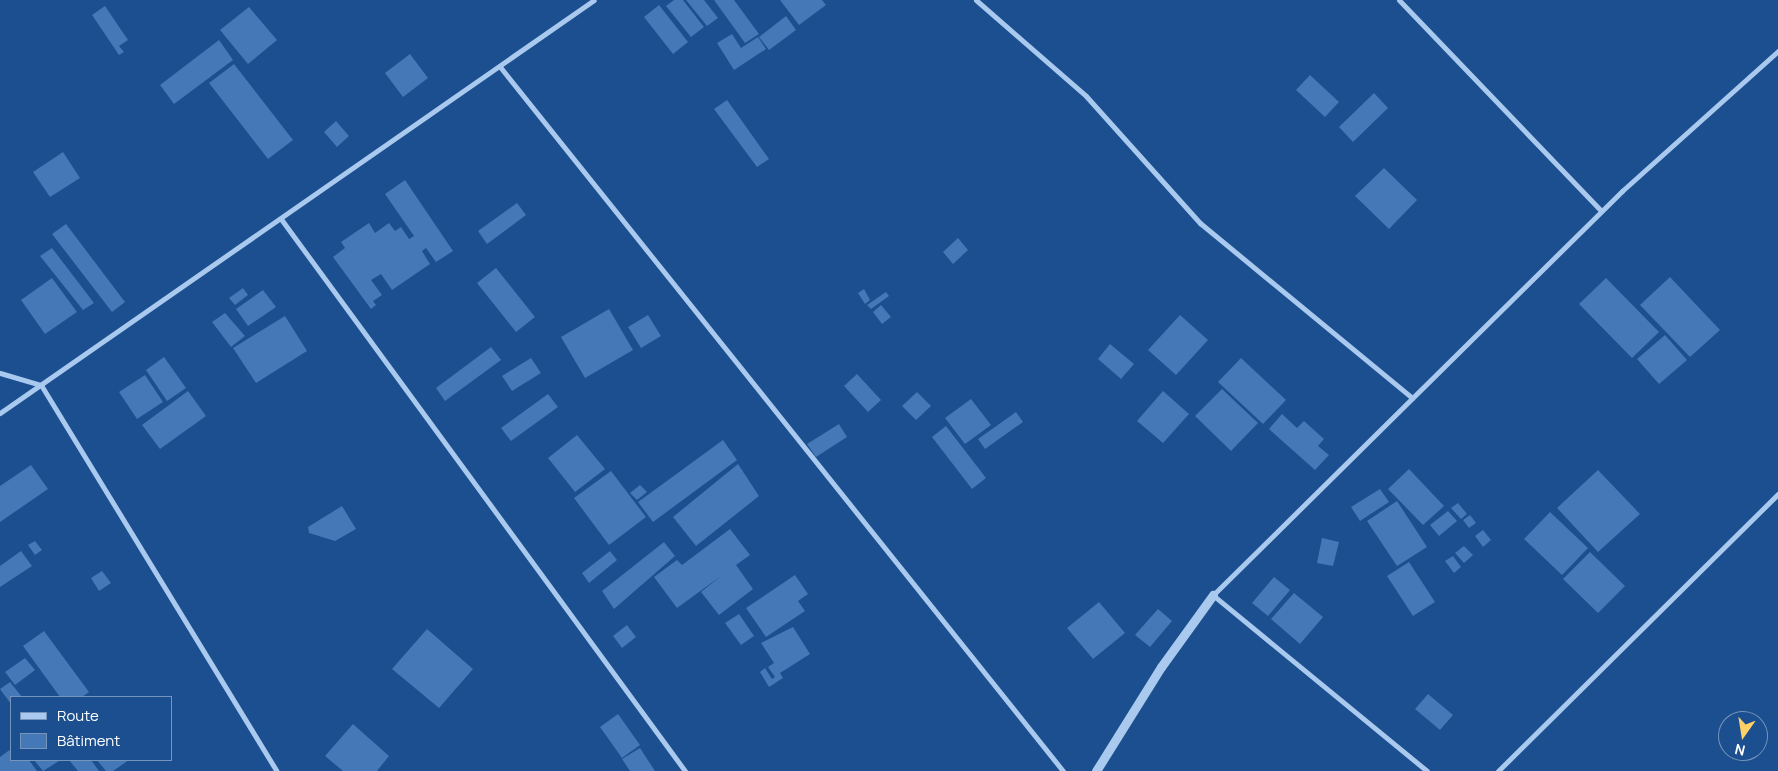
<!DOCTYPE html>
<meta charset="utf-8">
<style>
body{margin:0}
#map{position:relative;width:1778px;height:771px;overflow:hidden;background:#1b4f8f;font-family:Manrope,sans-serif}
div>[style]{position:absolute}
.building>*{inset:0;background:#4478b7}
.minor>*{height:5px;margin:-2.5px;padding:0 2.5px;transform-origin:2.5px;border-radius:2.5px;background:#a9c9ee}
.tertiary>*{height:9px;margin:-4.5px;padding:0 4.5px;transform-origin:4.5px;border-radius:4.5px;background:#a9c9ee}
span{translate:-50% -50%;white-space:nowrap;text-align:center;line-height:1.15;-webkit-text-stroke:5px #1b4f8f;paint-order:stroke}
.legend{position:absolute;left:10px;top:696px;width:162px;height:65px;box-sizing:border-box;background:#1b4f8f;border:1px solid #7695bc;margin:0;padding:6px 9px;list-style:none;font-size:15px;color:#fff}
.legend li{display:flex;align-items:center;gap:10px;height:25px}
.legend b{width:25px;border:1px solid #7695bc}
.north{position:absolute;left:1718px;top:711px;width:50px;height:50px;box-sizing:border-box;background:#1b4f8f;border:1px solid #7695bc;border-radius:50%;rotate:193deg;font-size:14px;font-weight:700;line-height:20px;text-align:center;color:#fff}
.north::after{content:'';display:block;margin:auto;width:18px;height:22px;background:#ffd166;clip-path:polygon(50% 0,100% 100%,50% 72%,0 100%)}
</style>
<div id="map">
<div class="building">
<div style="clip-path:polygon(674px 0,683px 0,704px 27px,691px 37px,666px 6px)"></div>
<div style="clip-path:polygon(686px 0,704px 0,718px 18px,707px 26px)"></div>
<div style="clip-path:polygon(714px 0,734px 0,759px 34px,745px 43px)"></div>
<div style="clip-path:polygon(780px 0,822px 0,826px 5px,799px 25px)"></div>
<div style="clip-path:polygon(659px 5px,688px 42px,673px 54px,644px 17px)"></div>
<div style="clip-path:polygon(105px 6px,128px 40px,119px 46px,124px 52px,119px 55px,92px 15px)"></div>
<div style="clip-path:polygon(249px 7px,277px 40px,248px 64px,220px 30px)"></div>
<div style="clip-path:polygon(786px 16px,796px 30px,769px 50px,759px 37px)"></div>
<div style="clip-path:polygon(732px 34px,741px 48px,758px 37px,766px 49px,734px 70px,717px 43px)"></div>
<div style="clip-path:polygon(219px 40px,233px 60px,174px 104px,160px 85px)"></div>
<div style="clip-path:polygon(410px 54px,428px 78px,403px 97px,385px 73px)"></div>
<div style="clip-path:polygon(234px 64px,293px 140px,268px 159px,209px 83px)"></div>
<div style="clip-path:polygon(1310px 75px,1339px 102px,1325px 117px,1296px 90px)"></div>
<div style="clip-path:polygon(1374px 93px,1388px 108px,1353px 142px,1339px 127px)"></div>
<div style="clip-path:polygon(727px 100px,769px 159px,757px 167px,714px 109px)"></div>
<div style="clip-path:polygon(336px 121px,349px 136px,337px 147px,324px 132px)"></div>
<div style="clip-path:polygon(63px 152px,80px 178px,50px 197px,33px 172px)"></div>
<div style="clip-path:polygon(1384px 168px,1417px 200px,1389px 229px,1355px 196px)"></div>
<div style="clip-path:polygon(405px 180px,453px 251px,436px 262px,426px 248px,422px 251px,430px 264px,392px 290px,381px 274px,371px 280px,382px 295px,373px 301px,376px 305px,371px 309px,333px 257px,345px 248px,341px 242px,369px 223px,375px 233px,389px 223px,395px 231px,401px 227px,409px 239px,414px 236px,385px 194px)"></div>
<div style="clip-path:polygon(517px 203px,526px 215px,487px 244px,478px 231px)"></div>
<div style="clip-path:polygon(66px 224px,125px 302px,112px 312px,52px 234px)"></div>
<div style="clip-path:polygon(958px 238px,968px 250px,953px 264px,943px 252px)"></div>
<div style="clip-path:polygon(52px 248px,94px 303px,83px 310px,40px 256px)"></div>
<div style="clip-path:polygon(496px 268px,535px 317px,516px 332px,477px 283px)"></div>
<div style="clip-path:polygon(1670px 277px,1720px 330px,1690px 357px,1640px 305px)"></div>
<div style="clip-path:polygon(52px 278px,77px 312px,45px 334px,21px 300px)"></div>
<div style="clip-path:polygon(1606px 278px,1659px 332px,1632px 358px,1579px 304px)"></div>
<div style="clip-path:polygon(243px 288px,248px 295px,235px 305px,229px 298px)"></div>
<div style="clip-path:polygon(864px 289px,870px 300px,865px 304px,858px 293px)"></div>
<div style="clip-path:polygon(263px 290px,276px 307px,248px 326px,236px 309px)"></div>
<div style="clip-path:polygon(886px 292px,889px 296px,871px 309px,867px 305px)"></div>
<div style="clip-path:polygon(881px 305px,891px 317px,882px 324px,873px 312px)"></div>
<div style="clip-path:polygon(609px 309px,633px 350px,585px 378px,561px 337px)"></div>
<div style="clip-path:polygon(225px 313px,245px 336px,231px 347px,212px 322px)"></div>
<div style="clip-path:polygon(648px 315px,661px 336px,641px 348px,628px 327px)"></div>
<div style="clip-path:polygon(1180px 315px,1208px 340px,1176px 375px,1148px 350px)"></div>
<div style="clip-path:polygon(285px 316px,307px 351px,256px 383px,233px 348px)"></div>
<div style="clip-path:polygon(1665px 335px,1687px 360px,1659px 384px,1637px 359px)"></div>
<div style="clip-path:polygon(1110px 344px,1134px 364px,1121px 379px,1098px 359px)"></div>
<div style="clip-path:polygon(491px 347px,501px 360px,445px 401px,436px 388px)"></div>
<div style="clip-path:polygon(164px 357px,186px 388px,167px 401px,146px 370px)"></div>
<div style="clip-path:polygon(531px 358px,541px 373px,512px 391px,502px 376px)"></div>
<div style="clip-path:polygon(1241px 358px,1286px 400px,1263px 424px,1218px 382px)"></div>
<div style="clip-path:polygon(857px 374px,881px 400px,868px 412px,844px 386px)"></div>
<div style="clip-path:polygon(145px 375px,163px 402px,137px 419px,119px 392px)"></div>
<div style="clip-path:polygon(1222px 389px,1258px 423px,1231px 451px,1195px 416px)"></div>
<div style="clip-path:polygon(188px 391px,206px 416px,160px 449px,142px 425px)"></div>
<div style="clip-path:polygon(1163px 391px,1189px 414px,1163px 443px,1137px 421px)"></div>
<div style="clip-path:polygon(917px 392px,931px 406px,916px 420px,902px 406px)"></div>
<div style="clip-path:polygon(548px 394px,558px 407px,511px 441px,501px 428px)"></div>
<div style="clip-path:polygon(971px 399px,991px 425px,965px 444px,945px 418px)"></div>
<div style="clip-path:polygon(1016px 412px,1023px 422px,985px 449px,978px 439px)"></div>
<div style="clip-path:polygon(1282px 414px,1297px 428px,1304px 421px,1324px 439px,1318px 446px,1329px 455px,1315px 470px,1269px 429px)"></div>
<div style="clip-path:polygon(839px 424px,847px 437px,816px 457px,807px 444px)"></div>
<div style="clip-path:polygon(946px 426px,986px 478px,972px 489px,932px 437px)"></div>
<div style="clip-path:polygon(577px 435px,605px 469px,575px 492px,548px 458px)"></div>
<div style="clip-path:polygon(723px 440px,737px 460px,653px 522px,638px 502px)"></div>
<div style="clip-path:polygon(738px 464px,759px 496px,696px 546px,673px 517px)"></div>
<div style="clip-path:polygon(31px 465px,48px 489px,0 522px,0 486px)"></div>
<div style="clip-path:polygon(1409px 469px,1444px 506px,1423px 525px,1388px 489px)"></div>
<div style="clip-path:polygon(1598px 470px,1640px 514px,1598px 552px,1557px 508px)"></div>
<div style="clip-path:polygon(611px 471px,646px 517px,609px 545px,574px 498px)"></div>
<div style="clip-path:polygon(640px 485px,647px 492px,637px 500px,630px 493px)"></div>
<div style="clip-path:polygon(1380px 489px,1389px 502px,1360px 521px,1351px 507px)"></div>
<div style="clip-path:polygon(1397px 501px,1427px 547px,1397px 566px,1367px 521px)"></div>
<div style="clip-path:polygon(1458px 503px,1467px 514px,1461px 519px,1451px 508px)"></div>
<div style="clip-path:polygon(342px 506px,356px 529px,335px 541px,309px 533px,308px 527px)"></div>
<div style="clip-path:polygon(1448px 511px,1457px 521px,1439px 536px,1430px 525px)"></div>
<div style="clip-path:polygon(1550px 512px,1588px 548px,1562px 575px,1524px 539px)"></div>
<div style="clip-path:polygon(1470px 515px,1476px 523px,1469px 528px,1463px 520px)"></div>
<div style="clip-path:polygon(730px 529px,750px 555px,736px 565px,753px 589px,719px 615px,701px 592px,721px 576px,677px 608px,654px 577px,677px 560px,682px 565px)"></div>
<div style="clip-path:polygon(1483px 530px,1491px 540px,1483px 547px,1475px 536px)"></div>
<div style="clip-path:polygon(1322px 538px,1339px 542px,1333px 566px,1317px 563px)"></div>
<div style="clip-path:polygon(35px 541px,42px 550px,35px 555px,28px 545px)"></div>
<div style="clip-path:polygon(664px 542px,675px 556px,614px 609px,602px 591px)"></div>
<div style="clip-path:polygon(1464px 546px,1473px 555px,1464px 563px,1455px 553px)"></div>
<div style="clip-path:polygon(21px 551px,32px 566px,0 587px,0 566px)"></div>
<div style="clip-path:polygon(610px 551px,617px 560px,589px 583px,582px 573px)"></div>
<div style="clip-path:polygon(1590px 552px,1625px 586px,1598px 613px,1563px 579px)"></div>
<div style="clip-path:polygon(1453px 556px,1461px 567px,1454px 573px,1445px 561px)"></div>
<div style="clip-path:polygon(1409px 562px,1435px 602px,1413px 616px,1387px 576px)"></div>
<div style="clip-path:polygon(102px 571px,111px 583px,99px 591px,91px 578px)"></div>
<div style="clip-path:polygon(795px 575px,808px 594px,798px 601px,805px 611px,766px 637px,746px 608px)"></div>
<div style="clip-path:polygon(1274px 577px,1290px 590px,1268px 616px,1252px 603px)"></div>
<div style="clip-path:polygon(1294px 593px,1323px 617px,1300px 644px,1271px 619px)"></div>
<div style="clip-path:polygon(1099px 602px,1125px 633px,1093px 659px,1067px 628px)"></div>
<div style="clip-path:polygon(1158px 609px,1172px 621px,1150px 647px,1135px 635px)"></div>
<div style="clip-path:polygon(739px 614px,754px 636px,741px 645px,725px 623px)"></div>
<div style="clip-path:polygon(627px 625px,636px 637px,622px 648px,613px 636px)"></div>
<div style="clip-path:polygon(793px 627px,810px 654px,780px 673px,783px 678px,769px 687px,760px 672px,765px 668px,772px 679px,775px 677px,768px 667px,774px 663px,761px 643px)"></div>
<div style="clip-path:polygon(427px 629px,473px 669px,439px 708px,392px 669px)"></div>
<div style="clip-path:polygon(44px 631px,89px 692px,82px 697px,60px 697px,23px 646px)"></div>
<div style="clip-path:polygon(25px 658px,35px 670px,15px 685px,5px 672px)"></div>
<div style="clip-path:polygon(10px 682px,22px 697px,11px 697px,11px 704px,0 689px)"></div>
<div style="clip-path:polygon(1428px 694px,1453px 715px,1440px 730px,1415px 709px)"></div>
<div style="clip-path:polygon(618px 714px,640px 745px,622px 758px,600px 727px)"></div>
<div style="clip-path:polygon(353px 724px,389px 756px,377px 771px,343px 771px,325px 756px)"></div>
<div style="clip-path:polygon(640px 748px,655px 771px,630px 771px,622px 759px)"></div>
<div style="clip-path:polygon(11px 749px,11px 760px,29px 760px,37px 771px,0 771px,0 757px)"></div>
<div style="clip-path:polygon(34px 760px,58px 760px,59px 761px,43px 771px)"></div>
<div style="clip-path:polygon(69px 760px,91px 760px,99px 771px,78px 771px)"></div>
<div style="clip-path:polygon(97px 760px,129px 760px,113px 771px,106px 771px)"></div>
</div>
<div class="minor">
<div style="left:976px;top:0;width:146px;rotate:41.1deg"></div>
<div style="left:1086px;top:96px;width:171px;rotate:48.1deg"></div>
<div style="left:1200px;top:223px;width:275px;rotate:39.5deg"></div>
<div style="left:1399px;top:0;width:292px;rotate:46.2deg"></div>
<div style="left:501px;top:68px;width:900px;rotate:51.36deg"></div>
<div style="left:281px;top:219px;width:684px;rotate:53.8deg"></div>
<div style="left:0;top:373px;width:43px;rotate:16.3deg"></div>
<div style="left:41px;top:385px;width:452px;rotate:58.6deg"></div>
<div style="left:0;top:413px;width:723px;rotate:-34.81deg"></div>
<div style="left:1427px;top:771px;width:277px;rotate:-140.6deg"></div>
<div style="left:1213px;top:595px;width:575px;rotate:-44.65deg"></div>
<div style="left:1622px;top:191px;width:210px;rotate:-41.9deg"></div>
<div style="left:1498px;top:771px;width:394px;rotate:-44.7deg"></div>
</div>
<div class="tertiary">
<div style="left:1096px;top:771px;width:123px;rotate:-58deg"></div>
<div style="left:1161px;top:667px;width:89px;rotate:-54.2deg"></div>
</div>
<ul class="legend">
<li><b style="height:6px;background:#a9c9ee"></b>Route</li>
<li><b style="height:14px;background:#4478b7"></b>Bâtiment</li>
</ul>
<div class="north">N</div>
</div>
